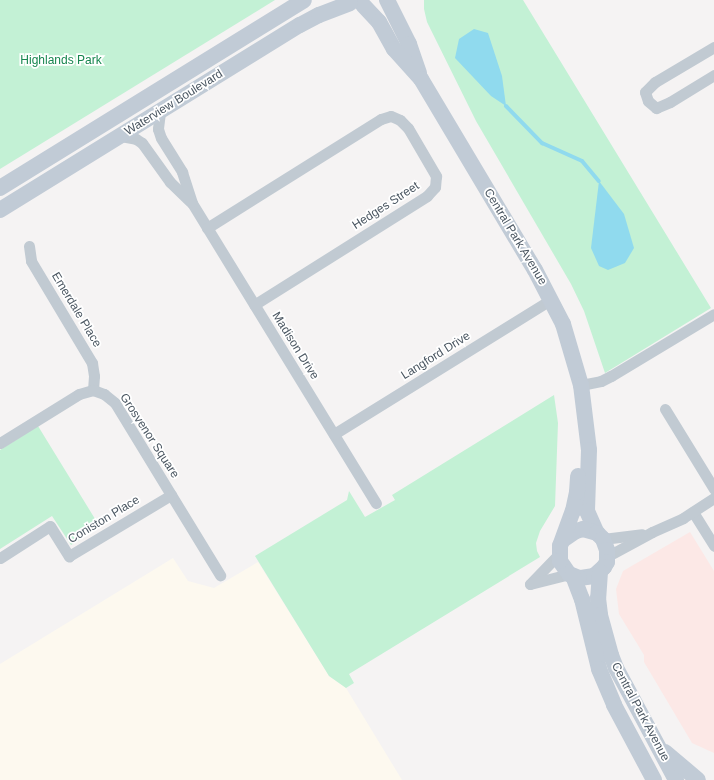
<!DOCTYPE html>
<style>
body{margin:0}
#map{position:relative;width:714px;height:780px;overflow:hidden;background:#f5f3f3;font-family:Helvetica,sans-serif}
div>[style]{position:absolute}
.commercial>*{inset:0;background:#fdf9ef}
.medical>*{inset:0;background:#fce8e6}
.green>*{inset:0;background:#c3f1d5}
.water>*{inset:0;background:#90daee}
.stream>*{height:4px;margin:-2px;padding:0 2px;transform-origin:2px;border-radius:2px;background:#90daee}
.street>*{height:11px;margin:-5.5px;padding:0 5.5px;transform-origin:5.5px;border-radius:5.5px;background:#c1cad2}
.secondary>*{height:16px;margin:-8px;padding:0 8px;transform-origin:8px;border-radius:8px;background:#c1cbd6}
span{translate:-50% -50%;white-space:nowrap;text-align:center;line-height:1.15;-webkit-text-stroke:3.5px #fff;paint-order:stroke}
.park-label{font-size:12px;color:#17864f}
.street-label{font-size:12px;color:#4a5661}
</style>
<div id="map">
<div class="commercial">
<div style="clip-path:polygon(173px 558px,188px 581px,214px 588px,258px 562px,329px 676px,346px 688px,402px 780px,0 780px,0 664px)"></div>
</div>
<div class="medical">
<div style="clip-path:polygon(690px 532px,714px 571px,714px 753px,692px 743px,644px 662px,644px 655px,619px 614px,616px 589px,623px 571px)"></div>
</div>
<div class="green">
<div style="clip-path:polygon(0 0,275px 0,0 169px)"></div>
<div style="clip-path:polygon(424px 0,523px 0,711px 308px,605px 373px,584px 311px,571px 284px,476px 121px,427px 22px,424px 9px)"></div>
<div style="clip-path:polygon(554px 395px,558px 423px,555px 506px,540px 531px,536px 543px,537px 551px,540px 557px,349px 674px,354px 683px,346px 688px,329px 676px,255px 556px,347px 500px,349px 491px,365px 517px,395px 500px,392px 495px)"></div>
<div style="clip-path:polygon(38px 426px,100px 527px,71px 545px,52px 516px,0 549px,0 450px)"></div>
</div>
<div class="water">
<div style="clip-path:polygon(474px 29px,488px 33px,502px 76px,506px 106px,491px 96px,455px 58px,459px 39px)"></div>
<div style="clip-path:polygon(599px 181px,624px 214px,634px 248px,625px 263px,608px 270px,599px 266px,591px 248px)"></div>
</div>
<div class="stream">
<div style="left:506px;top:106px;width:52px;rotate:45.8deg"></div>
<div style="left:542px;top:143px;width:44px;rotate:24.2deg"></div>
<div style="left:582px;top:161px;width:26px;rotate:50deg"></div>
</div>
<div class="street">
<div style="left:714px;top:47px;width:69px;rotate:149.3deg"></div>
<div style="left:655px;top:82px;width:14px;rotate:135deg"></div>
<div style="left:645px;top:92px;width:9px;rotate:72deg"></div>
<div style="left:648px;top:101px;width:11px;rotate:41deg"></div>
<div style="left:656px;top:108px;width:15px;rotate:-23deg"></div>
<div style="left:670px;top:102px;width:52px;rotate:-31.5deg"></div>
<div style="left:160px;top:112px;width:17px;rotate:97deg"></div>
<div style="left:158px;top:129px;width:9px;rotate:72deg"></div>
<div style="left:161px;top:138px;width:40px;rotate:58deg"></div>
<div style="left:182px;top:172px;width:33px;rotate:72deg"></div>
<div style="left:192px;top:203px;width:352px;rotate:58.5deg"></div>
<div style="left:121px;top:136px;width:15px;rotate:11deg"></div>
<div style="left:136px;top:139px;width:7px;rotate:34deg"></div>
<div style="left:142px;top:143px;width:48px;rotate:54.3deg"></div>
<div style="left:170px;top:182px;width:28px;rotate:44deg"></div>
<div style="left:207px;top:228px;width:205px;rotate:-32.1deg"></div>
<div style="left:381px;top:119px;width:10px;rotate:-17deg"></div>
<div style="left:391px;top:116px;width:10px;rotate:24deg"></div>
<div style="left:400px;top:120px;width:11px;rotate:45deg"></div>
<div style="left:408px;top:128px;width:56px;rotate:59.7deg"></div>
<div style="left:436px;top:176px;width:11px;rotate:95deg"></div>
<div style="left:435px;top:187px;width:12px;rotate:132deg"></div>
<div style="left:427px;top:196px;width:204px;rotate:147.8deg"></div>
<div style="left:29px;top:246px;width:15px;rotate:82deg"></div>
<div style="left:31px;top:261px;width:119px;rotate:59.1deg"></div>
<div style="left:92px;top:363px;width:13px;rotate:81deg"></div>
<div style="left:94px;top:376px;width:14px;rotate:94deg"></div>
<div style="left:581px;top:385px;width:20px;rotate:-11deg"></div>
<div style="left:601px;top:381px;width:11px;rotate:-27deg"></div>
<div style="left:611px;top:376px;width:120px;rotate:-31deg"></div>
<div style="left:665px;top:409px;width:94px;rotate:58.5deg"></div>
<div style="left:334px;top:434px;width:256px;rotate:-31.8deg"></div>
<div style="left:0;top:443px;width:93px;rotate:-31.8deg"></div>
<div style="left:79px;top:394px;width:15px;rotate:-16deg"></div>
<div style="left:93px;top:390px;width:12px;rotate:20deg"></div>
<div style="left:104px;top:394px;width:14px;rotate:39deg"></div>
<div style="left:115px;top:403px;width:202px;rotate:58.6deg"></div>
<div style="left:693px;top:512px;width:40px;rotate:58deg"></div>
<div style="left:603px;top:539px;width:39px;rotate:-7deg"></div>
<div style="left:608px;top:556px;width:50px;rotate:-28.6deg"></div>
<div style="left:652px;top:532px;width:34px;rotate:-24deg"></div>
<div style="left:683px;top:518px;width:37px;rotate:-33deg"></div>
<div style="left:0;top:558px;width:59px;rotate:-32.6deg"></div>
<div style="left:50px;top:526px;width:36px;rotate:58deg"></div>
<div style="left:69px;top:556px;width:119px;rotate:-30.9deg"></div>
<div style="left:530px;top:584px;width:42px;rotate:-46deg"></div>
<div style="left:530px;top:584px;width:40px;rotate:-14.4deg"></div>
</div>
<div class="secondary">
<div style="left:387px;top:0;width:49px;rotate:63.4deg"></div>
<div style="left:409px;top:44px;width:31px;rotate:71deg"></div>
<div style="left:363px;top:5px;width:23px;rotate:47deg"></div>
<div style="left:379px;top:22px;width:31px;rotate:61deg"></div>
<div style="left:394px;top:49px;width:40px;rotate:48deg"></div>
<div style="left:421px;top:79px;width:222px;rotate:59.2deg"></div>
<div style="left:535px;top:270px;width:61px;rotate:62.6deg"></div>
<div style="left:563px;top:324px;width:64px;rotate:73.6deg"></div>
<div style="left:581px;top:385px;width:65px;rotate:83deg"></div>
<div style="left:589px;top:450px;width:61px;rotate:91.9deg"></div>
<div style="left:587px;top:511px;width:24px;rotate:66deg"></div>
<div style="left:0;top:188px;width:357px;rotate:-31.7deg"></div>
<div style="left:0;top:210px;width:352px;rotate:-31.7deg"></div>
<div style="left:300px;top:25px;width:21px;rotate:-28deg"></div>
<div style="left:319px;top:15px;width:33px;rotate:-21deg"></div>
<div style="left:564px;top:539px;width:14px;rotate:-34deg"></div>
<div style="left:576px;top:531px;width:7px;rotate:-16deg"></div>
<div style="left:583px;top:529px;width:15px;rotate:16deg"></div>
<div style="left:597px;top:533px;width:8px;rotate:45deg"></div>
<div style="left:603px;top:539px;width:12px;rotate:70deg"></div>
<div style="left:607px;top:550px;width:12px;rotate:90deg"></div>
<div style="left:607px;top:562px;width:6px;rotate:121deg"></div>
<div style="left:604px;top:567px;width:13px;rotate:138deg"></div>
<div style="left:594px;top:576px;width:15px;rotate:172deg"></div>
<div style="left:579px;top:578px;width:11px;rotate:-158deg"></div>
<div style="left:569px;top:574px;width:16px;rotate:-125deg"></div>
<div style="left:560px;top:561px;width:15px;rotate:-90deg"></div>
<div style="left:560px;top:546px;width:37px;rotate:-70deg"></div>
<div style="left:573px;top:511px;width:19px;rotate:-78deg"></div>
<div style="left:577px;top:492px;width:16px;rotate:-86deg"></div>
<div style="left:600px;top:572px;width:26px;rotate:94deg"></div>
<div style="left:598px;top:598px;width:17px;rotate:83deg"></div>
<div style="left:600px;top:615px;width:41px;rotate:74.6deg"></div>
<div style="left:611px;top:655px;width:14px;rotate:69deg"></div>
<div style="left:616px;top:668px;width:127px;rotate:61.8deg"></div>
<div style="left:573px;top:576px;width:25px;rotate:69deg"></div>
<div style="left:582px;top:599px;width:72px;rotate:76.3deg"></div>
<div style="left:599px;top:669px;width:39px;rotate:67deg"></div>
<div style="left:614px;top:705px;width:85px;rotate:61.9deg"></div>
<div style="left:665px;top:752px;width:43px;rotate:40.3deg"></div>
</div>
<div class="park-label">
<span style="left:61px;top:61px">Highlands Park</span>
</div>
<div class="street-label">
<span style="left:174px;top:103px;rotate:-32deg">Waterview Boulevard</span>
<span style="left:386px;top:206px;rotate:-33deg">Hedges Street</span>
<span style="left:515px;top:237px;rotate:59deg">Central Park Avenue</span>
<span style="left:76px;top:310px;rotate:59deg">Emerdale Place</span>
<span style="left:295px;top:346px;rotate:58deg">Madison Drive</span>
<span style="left:436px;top:356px;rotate:-32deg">Langford Drive</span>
<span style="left:149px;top:436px;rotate:57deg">Grosvenor Square</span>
<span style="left:104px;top:520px;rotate:-31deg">Coniston Place</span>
<span style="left:640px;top:712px;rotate:62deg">Central Park Avenue</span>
</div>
</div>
